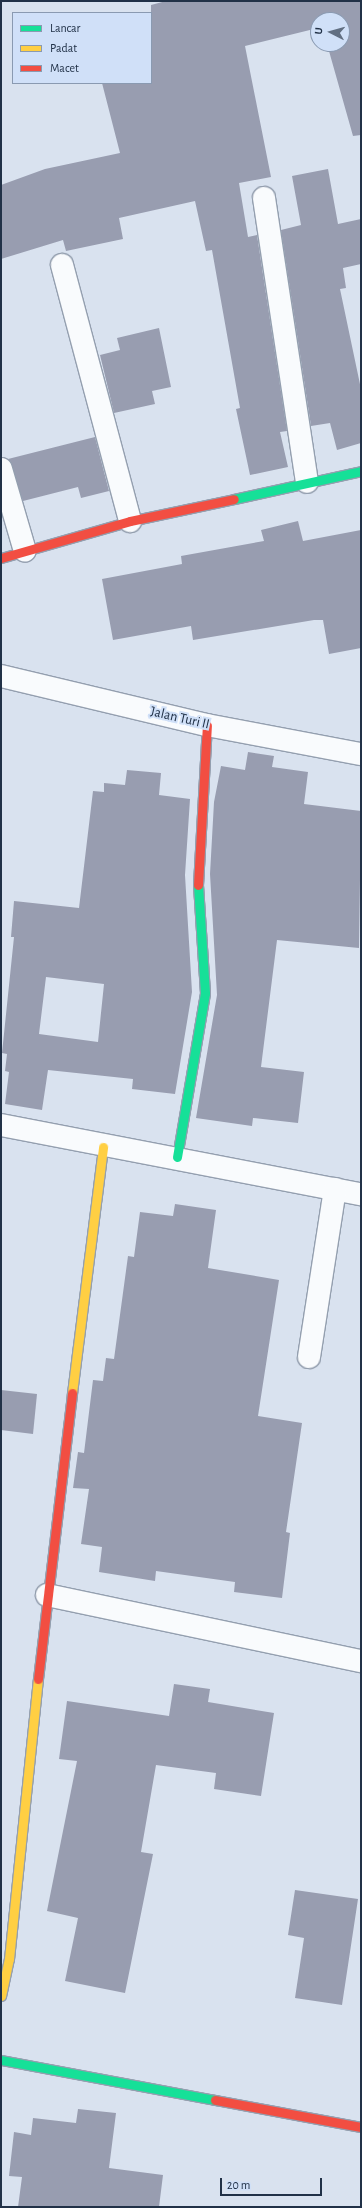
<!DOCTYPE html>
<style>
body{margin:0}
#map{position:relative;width:362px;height:2208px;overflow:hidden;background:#d9e2ef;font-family:"Alegreya Sans",sans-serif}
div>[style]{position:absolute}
.building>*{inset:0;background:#989db0}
.roads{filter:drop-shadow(1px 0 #949faf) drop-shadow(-1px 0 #949faf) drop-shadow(0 1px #949faf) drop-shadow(0 -1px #949faf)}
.street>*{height:22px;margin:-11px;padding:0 11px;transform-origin:11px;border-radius:11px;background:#f9fbfd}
.fast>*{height:9px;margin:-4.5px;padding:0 4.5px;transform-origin:4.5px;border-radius:4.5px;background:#16e098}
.slow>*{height:9px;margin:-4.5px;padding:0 4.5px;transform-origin:4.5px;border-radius:4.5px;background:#ffcf43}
.jam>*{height:9px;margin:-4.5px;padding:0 4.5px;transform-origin:4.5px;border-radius:4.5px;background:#f24e42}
span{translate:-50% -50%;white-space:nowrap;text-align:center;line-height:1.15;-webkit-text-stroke:4px #d0e0f8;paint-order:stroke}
.street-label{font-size:14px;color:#213147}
.frame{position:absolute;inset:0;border:2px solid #213147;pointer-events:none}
.legend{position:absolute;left:12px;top:12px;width:140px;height:72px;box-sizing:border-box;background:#d0e0f8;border:1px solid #8a9ab1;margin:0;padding:5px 7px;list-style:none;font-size:12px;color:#213147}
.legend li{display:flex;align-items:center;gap:8px;height:20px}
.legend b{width:20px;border:1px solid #8a9ab1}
.north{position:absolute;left:310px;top:12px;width:40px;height:40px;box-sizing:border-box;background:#d0e0f8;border:1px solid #8a9ab1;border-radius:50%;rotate:276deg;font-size:11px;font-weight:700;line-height:16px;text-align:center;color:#213147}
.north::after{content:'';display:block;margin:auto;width:14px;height:18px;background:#616f82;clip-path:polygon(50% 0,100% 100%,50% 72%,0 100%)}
.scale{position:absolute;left:220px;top:2178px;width:102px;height:18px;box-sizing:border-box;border:2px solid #213147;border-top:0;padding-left:5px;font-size:12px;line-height:14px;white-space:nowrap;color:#213147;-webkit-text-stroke:3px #d0e0f8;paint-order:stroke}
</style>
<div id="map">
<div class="building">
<div style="clip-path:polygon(166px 1px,361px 1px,361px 135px,353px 136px,327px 44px,342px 44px,342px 20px,318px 20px,318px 28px,245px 46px,271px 177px,239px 183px,248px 237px,257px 235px,287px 431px,280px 432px,288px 467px,250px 475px,236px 409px,240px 408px,212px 250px,206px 251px,195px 201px,119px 218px,123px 239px,66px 251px,63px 240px,1px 259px,1px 185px,45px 169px,120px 153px,102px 83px,151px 83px,151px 5px)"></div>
<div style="clip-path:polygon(328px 169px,338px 224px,361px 219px,361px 264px,343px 268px,346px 288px,340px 289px,361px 389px,361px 443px,337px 450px,330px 423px,311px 426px,281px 230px,301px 225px,292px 176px)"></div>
<div style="clip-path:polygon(159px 328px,171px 387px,152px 391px,155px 404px,114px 413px,100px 355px,120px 350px,117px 338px)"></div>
<div style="clip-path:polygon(95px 437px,109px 491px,81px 498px,78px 487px,23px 501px,8px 459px)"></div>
<div style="clip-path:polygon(298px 521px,303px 541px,361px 530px,361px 648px,329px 654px,323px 620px,314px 620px,193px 640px,191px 626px,113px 640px,102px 579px,182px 564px,181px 556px,264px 541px,261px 530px)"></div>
<div style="clip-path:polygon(248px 752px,274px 756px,272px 767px,308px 772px,304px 804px,361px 811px,359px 948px,277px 940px,261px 1067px,304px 1072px,298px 1123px,253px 1118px,252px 1126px,196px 1118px,217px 995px,210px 874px,214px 802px,221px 766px,245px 770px)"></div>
<div style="clip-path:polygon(evenodd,127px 770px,161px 773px,159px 795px,190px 799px,185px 875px,192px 992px,175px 1094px,132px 1089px,133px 1079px,48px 1070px,42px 1110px,5px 1104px,9px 1072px,5px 1071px,7px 1054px,2px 1053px,14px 937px,11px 937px,14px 901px,79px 908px,93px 791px,104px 792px,104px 783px,125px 785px,127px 770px,46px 977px,104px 984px,98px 1042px,39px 1034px,46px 977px)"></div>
<div style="clip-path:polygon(175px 1204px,216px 1210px,208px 1268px,279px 1280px,258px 1416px,302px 1423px,286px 1532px,290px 1533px,282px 1598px,234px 1592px,235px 1582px,156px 1571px,155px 1581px,99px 1572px,102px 1547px,81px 1544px,89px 1489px,73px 1488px,78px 1452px,84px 1453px,93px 1380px,103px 1381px,106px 1358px,114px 1359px,128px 1256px,134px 1257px,140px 1212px,173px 1216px)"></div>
<div style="clip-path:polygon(1px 1390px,37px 1394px,33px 1434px,1px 1430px)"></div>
<div style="clip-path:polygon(174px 1684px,210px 1689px,208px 1702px,274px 1713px,261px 1796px,214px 1789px,216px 1773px,156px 1765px,141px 1852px,153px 1854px,125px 1993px,65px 1981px,78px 1918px,47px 1911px,77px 1761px,59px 1759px,67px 1701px,169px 1716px)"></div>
<div style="clip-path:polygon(295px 1890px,358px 1899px,342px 2005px,295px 1998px,304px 1938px,288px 1935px)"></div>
<div style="clip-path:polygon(78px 2109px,116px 2113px,109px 2168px,163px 2175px,159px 2207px,18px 2207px,22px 2177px,9px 2176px,14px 2132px,31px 2135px,33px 2118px,76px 2123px)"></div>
</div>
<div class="roads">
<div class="street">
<div style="left:264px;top:198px;width:287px;rotate:81.4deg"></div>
<div style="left:62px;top:265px;width:265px;rotate:75.1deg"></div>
<div style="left:1px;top:469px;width:85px;rotate:73.7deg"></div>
<div style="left:1px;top:676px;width:212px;rotate:13.4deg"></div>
<div style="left:207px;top:725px;width:157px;rotate:10.7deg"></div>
<div style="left:1px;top:1125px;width:367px;rotate:10.9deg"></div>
<div style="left:309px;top:1357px;width:170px;rotate:-81.2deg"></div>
<div style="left:47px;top:1595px;width:321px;rotate:11.9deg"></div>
</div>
<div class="fast">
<div style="left:234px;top:499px;width:130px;rotate:-12.4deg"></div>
<div style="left:177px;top:1157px;width:166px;rotate:-80.3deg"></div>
<div style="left:205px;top:993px;width:108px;rotate:-93.7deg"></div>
<div style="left:1px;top:2060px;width:218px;rotate:10.6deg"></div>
</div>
<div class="slow">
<div style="left:72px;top:1393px;width:248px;rotate:-82.8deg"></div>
<div style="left:1px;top:1996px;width:38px;rotate:-78deg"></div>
<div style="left:9px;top:1959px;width:281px;rotate:-84.1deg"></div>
</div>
<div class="jam">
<div style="left:1px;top:558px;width:134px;rotate:-16deg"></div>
<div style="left:130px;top:521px;width:106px;rotate:-11.9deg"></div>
<div style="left:198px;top:885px;width:160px;rotate:-86.8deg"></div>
<div style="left:38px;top:1679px;width:288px;rotate:-83.2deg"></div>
<div style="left:215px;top:2100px;width:148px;rotate:10.5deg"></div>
</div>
</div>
<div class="street-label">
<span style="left:180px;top:718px;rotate:13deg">Jalan Turi II</span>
</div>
<div class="frame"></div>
<ul class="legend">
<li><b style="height:5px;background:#16e098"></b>Lancar</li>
<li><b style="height:5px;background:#ffcf43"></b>Padat</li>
<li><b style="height:5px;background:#f24e42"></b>Macet</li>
</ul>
<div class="north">U</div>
<div class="scale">20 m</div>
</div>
